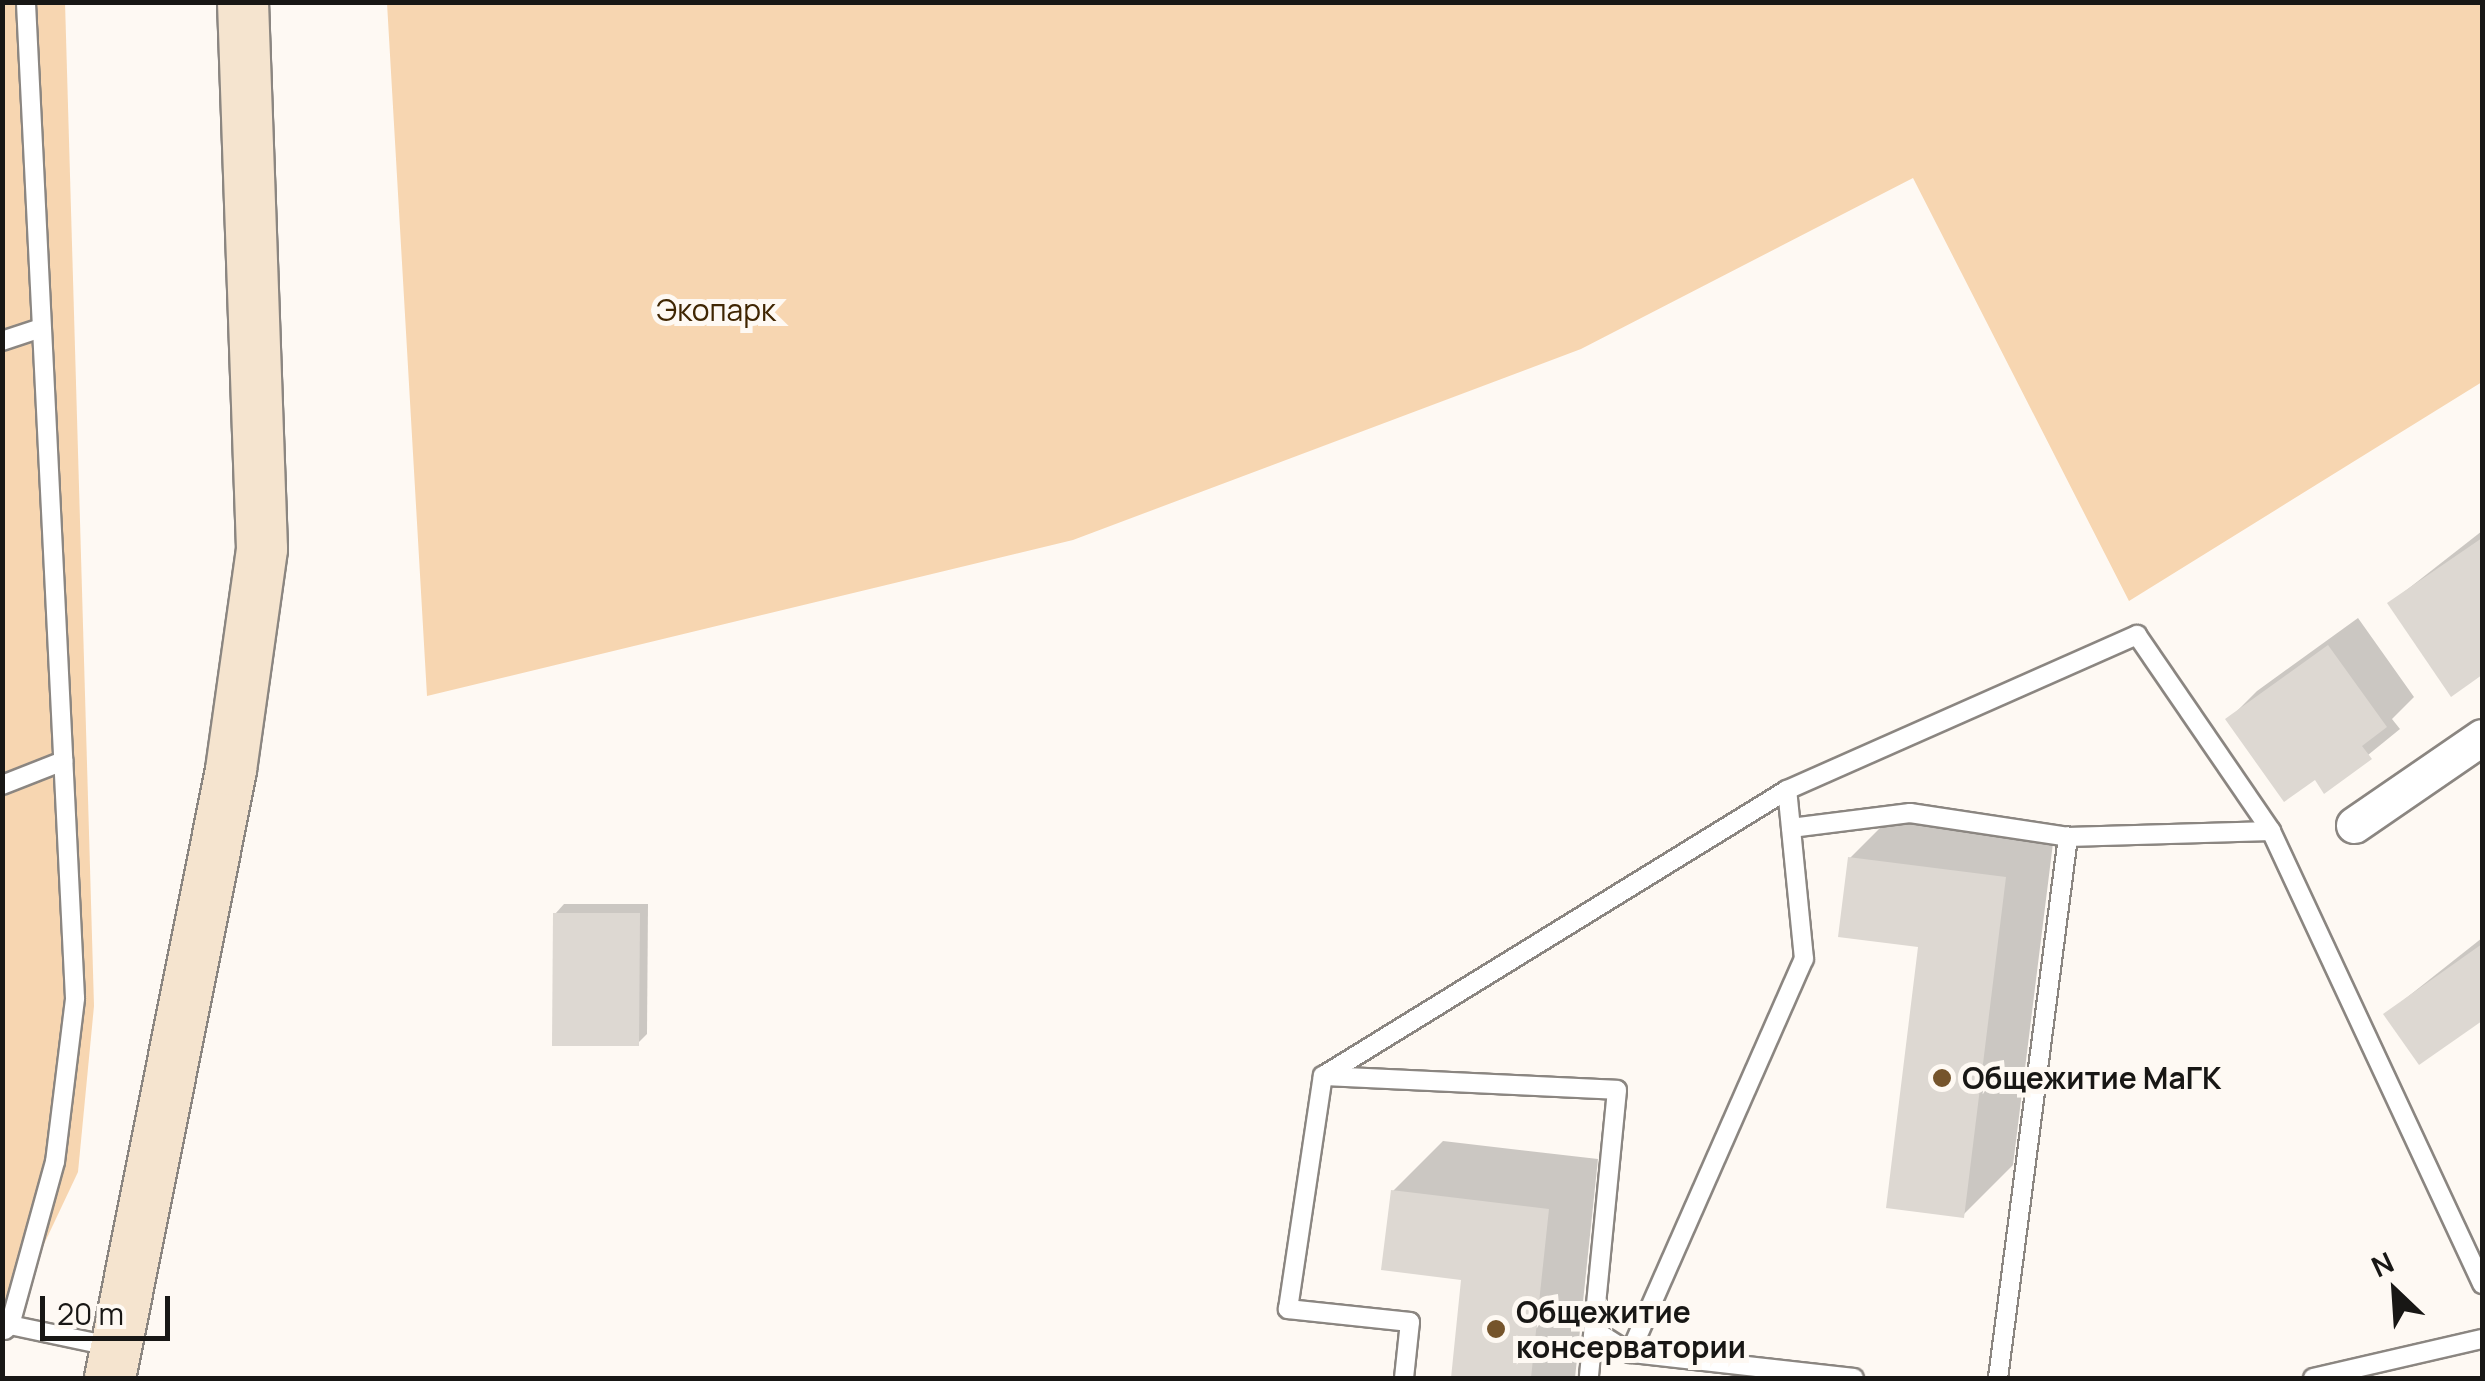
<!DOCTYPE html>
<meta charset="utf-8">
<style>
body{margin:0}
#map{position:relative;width:2485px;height:1381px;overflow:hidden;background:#fef9f3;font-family:Manrope,sans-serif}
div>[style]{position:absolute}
.green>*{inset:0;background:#f7d6b1}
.shadow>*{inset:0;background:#0003}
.building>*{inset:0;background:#ddd8d2}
.roads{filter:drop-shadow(2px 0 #8b8681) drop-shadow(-2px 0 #8b8681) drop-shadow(0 2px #8b8681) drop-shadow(0 -2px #8b8681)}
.lane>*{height:18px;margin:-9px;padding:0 9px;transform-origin:9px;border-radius:9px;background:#fff}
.street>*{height:35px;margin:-17.5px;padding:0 17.5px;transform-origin:17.5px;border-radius:17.5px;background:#fff}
.secondary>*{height:50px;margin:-25px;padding:0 25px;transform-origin:25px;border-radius:25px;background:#f5e4cf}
.dots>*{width:28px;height:28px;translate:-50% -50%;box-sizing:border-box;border:5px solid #fef9f3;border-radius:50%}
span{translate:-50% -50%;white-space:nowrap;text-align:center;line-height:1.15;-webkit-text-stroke:10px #fef9f3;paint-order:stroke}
.park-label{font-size:30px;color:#402602}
.poi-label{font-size:30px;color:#181715;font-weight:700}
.left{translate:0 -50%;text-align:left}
.frame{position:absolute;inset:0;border:5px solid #181715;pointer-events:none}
.north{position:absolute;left:2345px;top:1241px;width:100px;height:100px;-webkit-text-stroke:8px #fef9f3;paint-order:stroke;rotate:335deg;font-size:28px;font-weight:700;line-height:40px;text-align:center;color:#181715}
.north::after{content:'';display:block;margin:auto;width:35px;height:45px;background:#181715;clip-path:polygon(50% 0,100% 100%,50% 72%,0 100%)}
.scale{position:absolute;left:40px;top:1296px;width:130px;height:45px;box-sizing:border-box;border:5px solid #181715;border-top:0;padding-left:12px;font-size:30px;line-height:35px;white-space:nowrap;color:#181715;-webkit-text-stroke:8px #fef9f3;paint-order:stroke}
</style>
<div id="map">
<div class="green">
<div style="clip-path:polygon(65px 2px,94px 1006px,78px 1172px,3px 1331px,2px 3px)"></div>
<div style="clip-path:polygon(387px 3px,2482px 3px,2482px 382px,2129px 601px,1913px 178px,1581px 349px,1073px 540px,427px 696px)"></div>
</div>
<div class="shadow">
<div style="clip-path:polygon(2482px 531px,2482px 672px,2451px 694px,2390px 603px)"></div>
<div style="clip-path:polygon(2358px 618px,2414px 697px,2392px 719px,2400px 729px,2325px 790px,2316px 777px,2228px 720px,2257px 691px)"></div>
<div style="clip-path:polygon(1900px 808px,2055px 827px,2013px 1165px,1963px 1215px,1921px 945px,1850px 858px)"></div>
<div style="clip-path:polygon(564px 904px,648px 904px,647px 1034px,638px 1043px,555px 914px)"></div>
<div style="clip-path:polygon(2482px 938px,2482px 1018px,2420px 1062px,2386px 1014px)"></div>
<div style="clip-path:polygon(1443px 1141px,1598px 1159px,1575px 1378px,1454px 1378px,1464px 1278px,1393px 1191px)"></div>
</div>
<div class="building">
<div style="clip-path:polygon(2482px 538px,2482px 675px,2451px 697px,2387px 603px)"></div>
<div style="clip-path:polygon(2328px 645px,2387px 727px,2362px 746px,2372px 759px,2324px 794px,2315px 780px,2284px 802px,2225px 719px)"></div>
<div style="clip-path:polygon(1848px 857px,2006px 877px,1964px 1218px,1886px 1208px,1918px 947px,1838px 937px)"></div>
<div style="clip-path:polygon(553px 913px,640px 913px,639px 1046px,552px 1046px)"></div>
<div style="clip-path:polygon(2482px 944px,2482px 1021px,2419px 1065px,2383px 1014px)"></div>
<div style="clip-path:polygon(1391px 1190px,1549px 1209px,1531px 1378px,1451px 1378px,1461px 1280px,1381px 1270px)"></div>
</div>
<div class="roads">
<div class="lane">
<div style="left:2px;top:341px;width:41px;rotate:-18.4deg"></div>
<div style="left:2px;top:785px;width:66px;rotate:-21.5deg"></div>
<div style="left:1791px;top:828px;width:120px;rotate:-7.2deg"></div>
<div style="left:1910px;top:813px;width:160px;rotate:8.6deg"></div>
<div style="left:1323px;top:1076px;width:294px;rotate:2.7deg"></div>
<div style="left:1617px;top:1090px;width:289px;rotate:95.6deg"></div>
<div style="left:10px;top:1325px;width:169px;rotate:-74.6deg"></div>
<div style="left:55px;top:1162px;width:165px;rotate:-83deg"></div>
<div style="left:75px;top:998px;width:997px;rotate:-92.82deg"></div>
<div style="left:5px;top:1330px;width:7px;rotate:-45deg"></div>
<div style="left:10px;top:1325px;width:106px;rotate:11.9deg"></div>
<div style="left:1594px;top:1330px;width:43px;rotate:32.6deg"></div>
<div style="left:1404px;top:1378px;width:56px;rotate:-83.9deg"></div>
<div style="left:1410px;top:1322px;width:123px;rotate:-173.9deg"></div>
<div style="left:1288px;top:1309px;width:236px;rotate:-81.5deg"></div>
<div style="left:1323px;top:1076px;width:545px;rotate:-31.65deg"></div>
<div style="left:1854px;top:1378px;width:225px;rotate:-173.6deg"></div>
<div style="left:1630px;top:1353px;width:431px;rotate:-66.2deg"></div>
<div style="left:1804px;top:959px;width:170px;rotate:-95.7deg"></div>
<div style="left:1787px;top:790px;width:383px;rotate:-23.9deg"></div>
<div style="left:2137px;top:635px;width:237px;rotate:55.6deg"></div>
<div style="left:2271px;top:831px;width:500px;rotate:65deg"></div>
<div style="left:1998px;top:1378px;width:546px;rotate:-82.63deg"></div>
<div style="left:2068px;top:837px;width:203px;rotate:-1.7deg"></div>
<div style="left:2313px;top:1378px;width:173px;rotate:-13deg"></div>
</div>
<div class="street">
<div style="left:2354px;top:825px;width:155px;rotate:-34.5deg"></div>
</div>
<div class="secondary">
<div style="left:110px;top:1378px;width:620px;rotate:-78.74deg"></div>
<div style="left:231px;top:770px;width:223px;rotate:-82deg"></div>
<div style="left:262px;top:549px;width:547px;rotate:-91.99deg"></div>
</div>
</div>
<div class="dots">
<div style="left:1942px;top:1078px;background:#75542b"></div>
<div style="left:1496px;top:1329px;background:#75542b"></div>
</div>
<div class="park-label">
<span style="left:716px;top:310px">Экопарк</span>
</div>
<div class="poi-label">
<span class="left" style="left:1962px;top:1078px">Общежитие МаГК</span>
<span class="left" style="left:1516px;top:1329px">Общежитие<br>консерватории</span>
</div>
<div class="frame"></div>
<div class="north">N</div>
<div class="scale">20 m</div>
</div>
